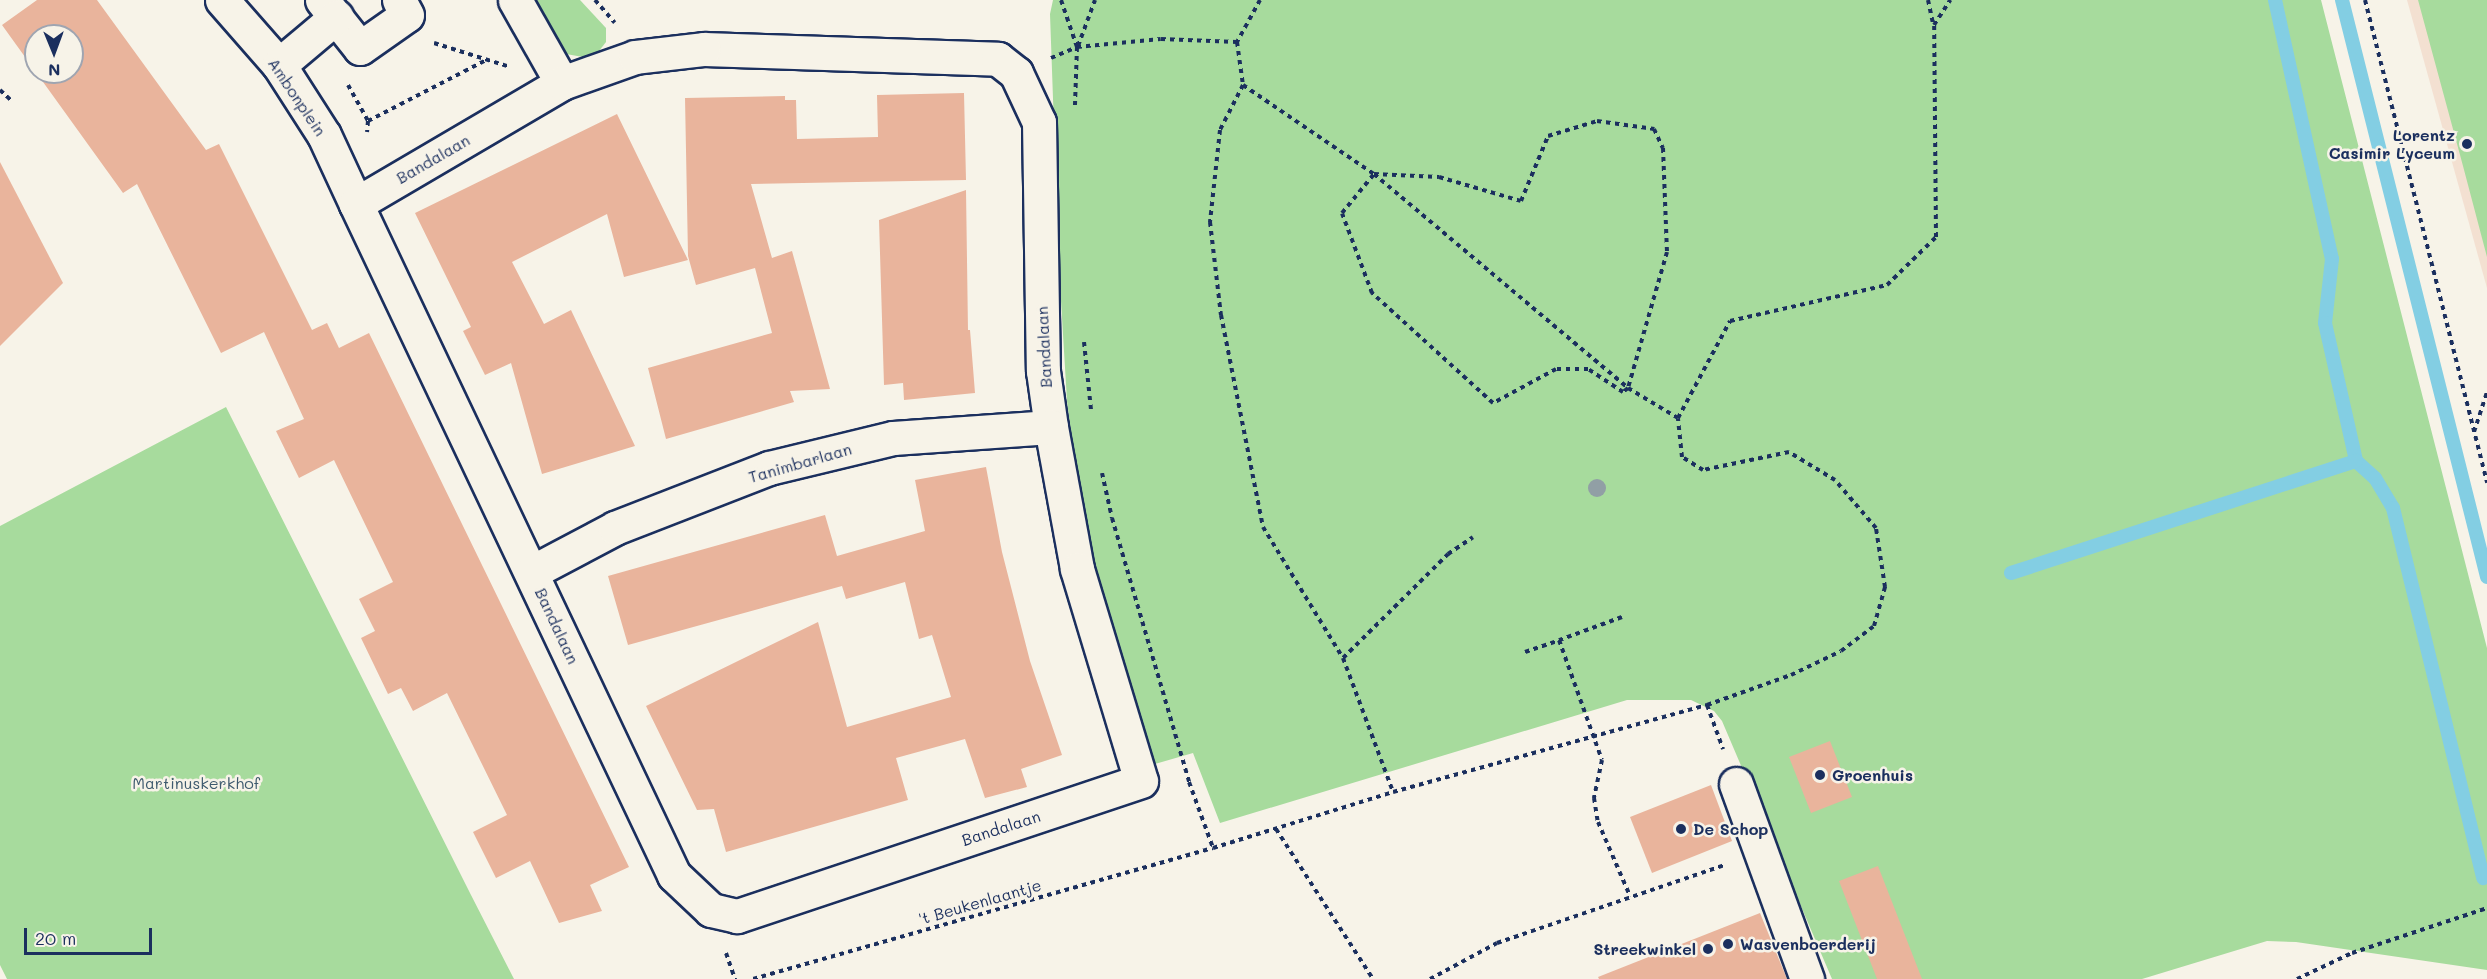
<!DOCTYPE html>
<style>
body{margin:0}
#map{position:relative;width:2487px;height:979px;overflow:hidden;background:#f7f3e8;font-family:Mali,sans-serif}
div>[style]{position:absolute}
.built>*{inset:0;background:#f3e0d1}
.green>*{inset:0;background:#a7db9d}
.stream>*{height:14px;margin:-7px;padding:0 7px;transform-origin:7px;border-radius:7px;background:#83cee3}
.building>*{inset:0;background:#e9b49c}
.path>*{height:4px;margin-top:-2px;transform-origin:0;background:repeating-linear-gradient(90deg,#1b2f5e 0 4.5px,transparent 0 9px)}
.roads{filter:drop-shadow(2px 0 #1b2f5e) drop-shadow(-2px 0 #1b2f5e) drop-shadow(0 2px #1b2f5e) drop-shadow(0 -2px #1b2f5e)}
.minor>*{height:33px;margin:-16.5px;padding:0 16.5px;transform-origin:16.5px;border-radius:16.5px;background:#f7f3e8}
.trees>*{width:18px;height:18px;margin:-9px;border-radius:50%;background:#919fa5}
.dots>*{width:16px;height:16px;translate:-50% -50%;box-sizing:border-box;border:3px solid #f7f3e8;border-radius:50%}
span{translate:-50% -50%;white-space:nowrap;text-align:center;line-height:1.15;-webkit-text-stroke:5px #f7f3e8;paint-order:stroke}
.street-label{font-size:16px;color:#1b2f5e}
.poi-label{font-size:16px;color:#1b2f5e;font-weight:700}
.right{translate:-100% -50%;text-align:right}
.left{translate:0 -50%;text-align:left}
.park-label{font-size:16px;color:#3e5a6e}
.north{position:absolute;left:24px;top:24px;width:60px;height:60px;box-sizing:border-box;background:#f7f3e8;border:2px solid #9fa5b1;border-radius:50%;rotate:179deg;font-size:16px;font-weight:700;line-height:24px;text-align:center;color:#1b2f5e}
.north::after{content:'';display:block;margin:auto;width:21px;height:27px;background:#1b2f5e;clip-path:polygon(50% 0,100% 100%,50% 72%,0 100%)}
.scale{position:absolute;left:24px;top:928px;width:128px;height:27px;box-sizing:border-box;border:3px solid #1b2f5e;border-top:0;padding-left:8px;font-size:18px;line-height:21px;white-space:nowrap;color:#1b2f5e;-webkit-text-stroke:4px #f7f3e8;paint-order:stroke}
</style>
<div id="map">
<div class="built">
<div style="clip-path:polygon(2407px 0,2487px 0,2487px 288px)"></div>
</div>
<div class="green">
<div style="clip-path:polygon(532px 0,580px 0,606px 28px,606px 42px,599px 51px,583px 57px,566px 54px,552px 40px)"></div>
<div style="clip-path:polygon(1053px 0,2321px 0,2487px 648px,2487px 970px,2296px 942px,2267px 941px,2142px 979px,1832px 979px,1722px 721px,1714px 711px,1691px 700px,1627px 700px,1220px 823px,1193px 753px,1148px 766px,1096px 585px,1079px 499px,1067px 401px,1059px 268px,1050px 14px)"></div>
<div style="clip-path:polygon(2418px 0,2487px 0,2487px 257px,2463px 166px)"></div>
<div style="clip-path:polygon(226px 407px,471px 895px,514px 979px,7px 979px,0 965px,0 526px)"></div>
</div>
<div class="stream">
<div style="left:2275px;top:0;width:265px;rotate:77.6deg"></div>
<div style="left:2332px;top:259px;width:64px;rotate:96.2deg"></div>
<div style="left:2325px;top:323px;width:141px;rotate:77.3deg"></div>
<div style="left:2356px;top:461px;width:25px;rotate:42deg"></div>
<div style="left:2375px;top:478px;width:35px;rotate:59deg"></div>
<div style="left:2393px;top:508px;width:381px;rotate:76.3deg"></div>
<div style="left:2342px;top:0;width:595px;rotate:75.89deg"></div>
<div style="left:2011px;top:573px;width:363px;rotate:-18deg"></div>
</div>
<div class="building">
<div style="clip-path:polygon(evenodd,37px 0,97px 0,206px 150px,219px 144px,312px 330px,327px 323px,339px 348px,369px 333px,629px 867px,590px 885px,602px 911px,559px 923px,530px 861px,496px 878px,473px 832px,507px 815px,447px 693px,413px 711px,401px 688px,388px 694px,361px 638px,375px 631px,359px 599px,393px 582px,334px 460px,299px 478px,276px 431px,304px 419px,264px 332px,221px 353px,137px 184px,123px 193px,2px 25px,37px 0,36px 36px,72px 36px,72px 72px,36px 72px,36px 36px)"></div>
<div style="clip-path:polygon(964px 93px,966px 180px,751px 184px,772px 258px,792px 251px,830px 389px,790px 391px,794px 402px,666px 439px,648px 368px,772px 333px,755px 268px,696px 285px,688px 256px,685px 98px,785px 96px,785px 100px,796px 100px,797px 139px,878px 137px,877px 95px)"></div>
<div style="clip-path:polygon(617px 114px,688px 260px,624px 277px,607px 214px,512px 262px,544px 324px,571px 310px,635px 446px,542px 474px,511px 363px,485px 375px,463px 331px,471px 327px,415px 213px)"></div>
<div style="clip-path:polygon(0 162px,63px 283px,0 346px)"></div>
<div style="clip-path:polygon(966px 190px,968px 330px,970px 330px,975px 393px,904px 400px,903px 383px,884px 385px,879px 220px)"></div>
<div style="clip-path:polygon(986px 467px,1002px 552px,1030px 661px,1062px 755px,1021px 769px,1027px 787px,985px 798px,965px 739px,896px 758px,908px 800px,726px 852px,714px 809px,697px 810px,646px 706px,818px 622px,847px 727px,951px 697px,932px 635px,919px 639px,905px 582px,846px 599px,842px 586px,628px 645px,608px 576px,825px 515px,837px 556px,925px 531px,915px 480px)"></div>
<div style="clip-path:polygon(1830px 741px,1852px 797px,1811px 813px,1789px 757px)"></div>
<div style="clip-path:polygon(1711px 785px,1732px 841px,1652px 873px,1630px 817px)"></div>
<div style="clip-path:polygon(1878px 866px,1922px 979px,1877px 979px,1839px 881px)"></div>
<div style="clip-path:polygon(1760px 913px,1787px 979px,1599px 979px,1598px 977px)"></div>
</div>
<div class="path">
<div style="left:595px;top:0;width:30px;rotate:49deg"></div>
<div style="left:1061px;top:0;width:50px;rotate:71.2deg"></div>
<div style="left:1077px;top:47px;width:58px;rotate:92deg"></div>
<div style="left:1260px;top:0;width:48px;rotate:118.7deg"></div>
<div style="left:1237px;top:42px;width:43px;rotate:82.1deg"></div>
<div style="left:1243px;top:85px;width:51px;rotate:117.1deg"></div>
<div style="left:1220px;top:130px;width:93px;rotate:96.2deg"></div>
<div style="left:1210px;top:222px;width:94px;rotate:83.3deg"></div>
<div style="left:1221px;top:315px;width:216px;rotate:78.8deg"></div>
<div style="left:1263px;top:527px;width:153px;rotate:58.6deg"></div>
<div style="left:1343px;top:658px;width:143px;rotate:69.5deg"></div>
<div style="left:1928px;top:0;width:25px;rotate:78deg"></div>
<div style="left:2365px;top:0;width:498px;rotate:75.8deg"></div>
<div style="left:434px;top:43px;width:77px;rotate:17.5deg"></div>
<div style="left:1078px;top:46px;width:49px;rotate:-69.7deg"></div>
<div style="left:1051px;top:58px;width:28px;rotate:-23deg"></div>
<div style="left:1077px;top:47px;width:84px;rotate:-5.4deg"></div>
<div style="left:1161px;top:39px;width:76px;rotate:2.3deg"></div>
<div style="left:348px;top:85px;width:41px;rotate:60.9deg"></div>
<div style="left:368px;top:121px;width:11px;rotate:95deg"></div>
<div style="left:1243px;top:85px;width:158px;rotate:34.2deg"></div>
<div style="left:1374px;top:174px;width:332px;rotate:40.1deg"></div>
<div style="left:1628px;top:388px;width:58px;rotate:31deg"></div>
<div style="left:0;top:90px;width:16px;rotate:43deg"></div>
<div style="left:368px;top:121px;width:133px;rotate:-27.3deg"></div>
<div style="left:1597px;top:121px;width:58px;rotate:8deg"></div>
<div style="left:1654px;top:129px;width:21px;rotate:65deg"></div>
<div style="left:1663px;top:148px;width:104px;rotate:87.8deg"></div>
<div style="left:1667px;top:252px;width:141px;rotate:106deg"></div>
<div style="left:1628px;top:388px;width:6px;rotate:141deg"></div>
<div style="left:1623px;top:392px;width:42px;rotate:-146.7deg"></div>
<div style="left:1588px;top:369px;width:32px;rotate:180deg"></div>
<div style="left:1556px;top:369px;width:72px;rotate:151.6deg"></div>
<div style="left:1493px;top:403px;width:164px;rotate:-137.7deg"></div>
<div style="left:1372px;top:293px;width:85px;rotate:-110.6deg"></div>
<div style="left:1342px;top:213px;width:50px;rotate:-50.6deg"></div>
<div style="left:1374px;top:174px;width:65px;rotate:2.6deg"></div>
<div style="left:1439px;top:177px;width:85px;rotate:16.3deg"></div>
<div style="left:1521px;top:201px;width:70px;rotate:-67.4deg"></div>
<div style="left:1548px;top:136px;width:51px;rotate:-17deg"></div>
<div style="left:1084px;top:342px;width:68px;rotate:84.1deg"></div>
<div style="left:2474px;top:432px;width:42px;rotate:-72deg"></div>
<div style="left:1102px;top:473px;width:46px;rotate:77.5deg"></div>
<div style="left:1112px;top:518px;width:275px;rotate:73.7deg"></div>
<div style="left:1189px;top:782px;width:70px;rotate:70deg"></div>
<div style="left:1622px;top:617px;width:67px;rotate:159.9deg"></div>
<div style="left:1559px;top:640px;width:127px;rotate:70.3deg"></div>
<div style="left:1602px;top:760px;width:39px;rotate:102deg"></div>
<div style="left:1594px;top:798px;width:24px;rotate:81deg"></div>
<div style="left:1598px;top:822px;width:81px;rotate:66.6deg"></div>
<div style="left:1525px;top:652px;width:36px;rotate:-19deg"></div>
<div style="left:1343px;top:658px;width:148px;rotate:-44.7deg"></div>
<div style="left:1448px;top:554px;width:30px;rotate:-34deg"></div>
<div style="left:1707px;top:705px;width:47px;rotate:70deg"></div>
<div style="left:1276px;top:829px;width:179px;rotate:57.1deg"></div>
<div style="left:726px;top:953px;width:28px;rotate:71deg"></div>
<div style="left:753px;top:979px;width:478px;rotate:-15.9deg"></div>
<div style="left:1213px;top:848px;width:189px;rotate:-17.3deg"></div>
<div style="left:1393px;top:792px;width:326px;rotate:-15.5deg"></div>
<div style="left:1707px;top:705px;width:89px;rotate:-19.7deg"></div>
<div style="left:1791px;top:675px;width:55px;rotate:-25.6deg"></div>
<div style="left:1841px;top:651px;width:41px;rotate:-37.1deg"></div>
<div style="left:1874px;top:626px;width:41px;rotate:-74.2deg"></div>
<div style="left:1885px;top:587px;width:60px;rotate:-98.7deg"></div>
<div style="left:1876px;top:528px;width:63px;rotate:-130.5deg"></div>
<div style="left:1835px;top:480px;width:54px;rotate:-148.7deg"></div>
<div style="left:1789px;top:452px;width:88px;rotate:168.2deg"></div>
<div style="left:1703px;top:470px;width:25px;rotate:-148deg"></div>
<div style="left:1682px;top:457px;width:39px;rotate:-96deg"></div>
<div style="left:1678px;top:418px;width:110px;rotate:-61.8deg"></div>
<div style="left:1730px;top:321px;width:161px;rotate:-12.9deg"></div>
<div style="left:1887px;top:285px;width:69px;rotate:-44.4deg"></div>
<div style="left:1936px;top:237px;width:212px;rotate:-90.5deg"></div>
<div style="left:1934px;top:25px;width:30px;rotate:-57deg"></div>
<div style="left:1430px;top:979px;width:76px;rotate:-28.2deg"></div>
<div style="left:1497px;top:943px;width:241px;rotate:-18.9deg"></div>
<div style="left:2297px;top:979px;width:61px;rotate:-25.3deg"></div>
<div style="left:2352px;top:953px;width:142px;rotate:-18.4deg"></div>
</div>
<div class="roads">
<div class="minor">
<div style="left:222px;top:0;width:86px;rotate:48.8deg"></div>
<div style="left:279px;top:65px;width:83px;rotate:57.3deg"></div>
<div style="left:324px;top:135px;width:76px;rotate:65.1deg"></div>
<div style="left:322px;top:0;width:61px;rotate:51.6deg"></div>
<div style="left:360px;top:48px;width:57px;rotate:-35.1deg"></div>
<div style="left:407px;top:15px;width:17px;rotate:-118deg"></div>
<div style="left:515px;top:0;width:95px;rotate:60.5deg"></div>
<div style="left:704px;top:49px;width:294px;rotate:1.9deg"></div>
<div style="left:998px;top:59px;width:23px;rotate:38deg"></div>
<div style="left:1016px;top:73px;width:54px;rotate:64.9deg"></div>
<div style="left:1039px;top:122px;width:249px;rotate:89.1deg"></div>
<div style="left:1043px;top:371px;width:57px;rotate:81.9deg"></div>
<div style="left:1051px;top:427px;width:144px;rotate:79.6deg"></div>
<div style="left:1077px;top:569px;width:221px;rotate:73.2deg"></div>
<div style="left:1141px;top:781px;width:426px;rotate:161.5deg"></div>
<div style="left:737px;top:916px;width:27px;rotate:-167deg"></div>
<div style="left:711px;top:910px;width:51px;rotate:-136.6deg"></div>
<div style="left:674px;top:875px;width:743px;rotate:-115.36deg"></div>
<div style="left:356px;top:204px;width:239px;rotate:-30.4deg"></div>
<div style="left:562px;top:83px;width:77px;rotate:-19.6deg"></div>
<div style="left:635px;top:57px;width:69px;rotate:-6.6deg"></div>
<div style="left:279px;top:65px;width:75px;rotate:-40.1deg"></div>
<div style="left:532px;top:572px;width:94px;rotate:-27.9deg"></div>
<div style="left:615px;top:528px;width:165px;rotate:-21.3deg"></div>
<div style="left:769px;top:468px;width:128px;rotate:-13.6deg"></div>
<div style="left:893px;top:438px;width:158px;rotate:-4deg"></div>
<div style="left:1736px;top:784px;width:208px;rotate:70deg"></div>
</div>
</div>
<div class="trees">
<div style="left:1597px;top:488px"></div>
</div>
<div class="dots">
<div style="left:2467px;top:144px;background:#1b2f5e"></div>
<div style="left:1820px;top:775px;background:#1b2f5e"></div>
<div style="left:1681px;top:829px;background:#1b2f5e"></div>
<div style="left:1728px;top:944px;background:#1b2f5e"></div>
<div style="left:1708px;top:949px;background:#1b2f5e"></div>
</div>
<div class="street-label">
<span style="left:297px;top:97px;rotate:56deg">Ambonplein</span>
<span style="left:433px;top:159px;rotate:-30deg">Bandalaan</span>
<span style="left:1044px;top:347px;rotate:-93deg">Bandalaan</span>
<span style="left:800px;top:463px;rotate:-16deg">Tanimbarlaan</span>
<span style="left:557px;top:626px;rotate:65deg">Bandalaan</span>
<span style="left:1001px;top:828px;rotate:-18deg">Bandalaan</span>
<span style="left:980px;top:902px;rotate:-16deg">'t Beukenlaantje</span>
</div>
<div class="poi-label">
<span class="right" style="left:2455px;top:144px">Lorentz<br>Casimir Lyceum</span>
<span class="left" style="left:1832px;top:775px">Groenhuis</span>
<span class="left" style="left:1693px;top:829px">De Schop</span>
<span class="left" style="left:1740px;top:944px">Wasvenboerderij</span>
<span class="right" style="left:1696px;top:949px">Streekwinkel</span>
</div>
<div class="park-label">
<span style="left:196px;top:783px">Martinuskerkhof</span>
</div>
<div class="north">N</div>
<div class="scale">20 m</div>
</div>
